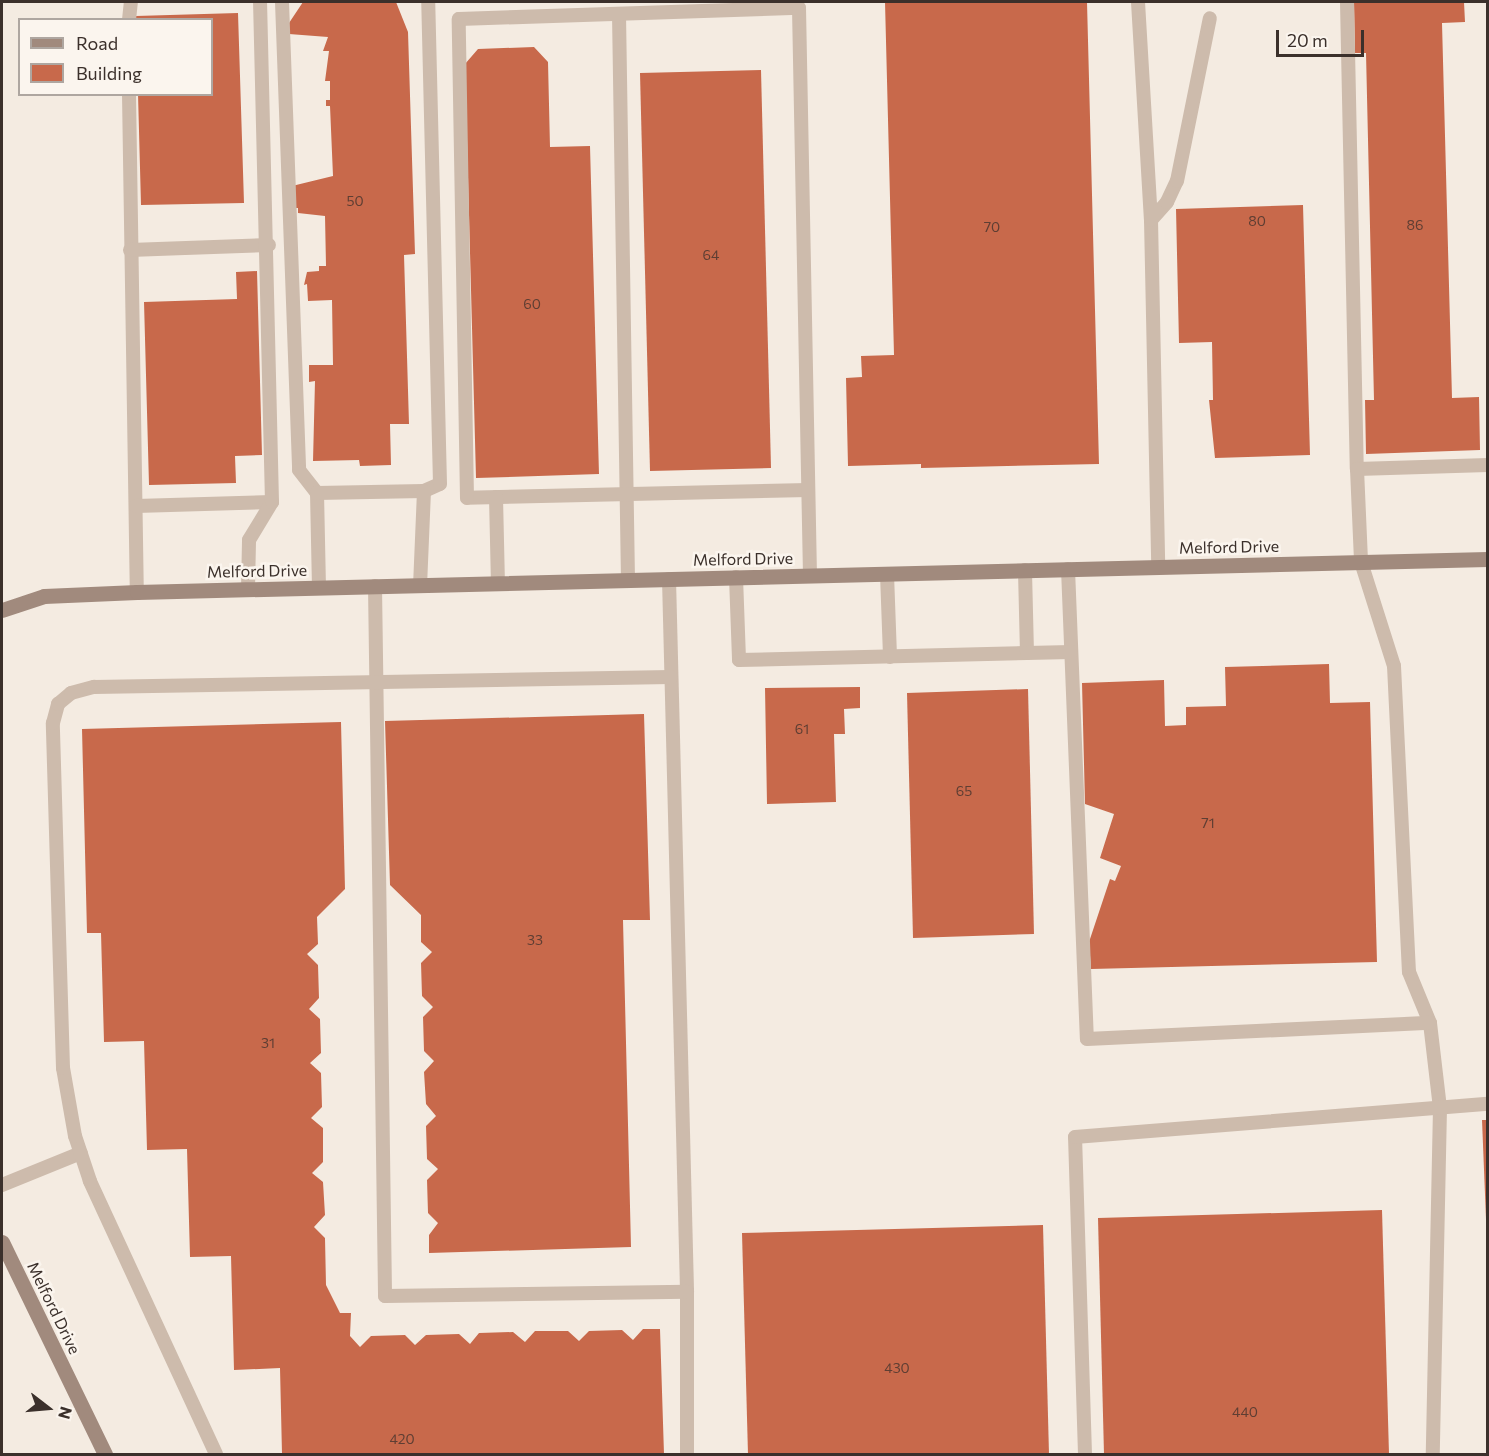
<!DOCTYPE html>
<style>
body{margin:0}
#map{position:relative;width:1489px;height:1456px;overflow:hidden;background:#f4ebe1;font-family:Commissioner,sans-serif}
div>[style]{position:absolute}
.building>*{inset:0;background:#c8694b}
.lane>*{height:14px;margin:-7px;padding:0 7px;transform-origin:7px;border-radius:7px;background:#cdbbac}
.secondary>*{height:15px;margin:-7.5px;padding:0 7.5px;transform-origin:7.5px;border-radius:7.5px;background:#a18a7d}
span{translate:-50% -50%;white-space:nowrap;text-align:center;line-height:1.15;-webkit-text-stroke:5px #fbf5ee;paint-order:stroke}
.number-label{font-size:14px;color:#5e3e33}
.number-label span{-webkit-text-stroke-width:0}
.street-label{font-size:16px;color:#3b302b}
.frame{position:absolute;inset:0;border:3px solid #3b302b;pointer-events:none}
.legend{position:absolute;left:18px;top:18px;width:195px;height:78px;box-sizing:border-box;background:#fbf5ee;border:2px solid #aea6a0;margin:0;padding:8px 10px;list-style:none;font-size:18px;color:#3b302b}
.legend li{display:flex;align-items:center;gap:12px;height:30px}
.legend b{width:30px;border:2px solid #aea6a0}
.north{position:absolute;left:18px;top:1378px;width:60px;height:60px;-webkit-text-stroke:4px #fbf5ee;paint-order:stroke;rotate:106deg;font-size:16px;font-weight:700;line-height:24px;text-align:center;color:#3b302b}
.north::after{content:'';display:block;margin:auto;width:21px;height:27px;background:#3b302b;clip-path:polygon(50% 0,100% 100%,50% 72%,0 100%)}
.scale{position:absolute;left:1276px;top:30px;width:88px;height:27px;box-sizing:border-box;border:3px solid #3b302b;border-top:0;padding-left:8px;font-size:18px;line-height:21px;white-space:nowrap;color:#3b302b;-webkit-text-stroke:4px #fbf5ee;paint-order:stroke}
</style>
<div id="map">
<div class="building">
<div style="clip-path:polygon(303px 2px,396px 2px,408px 32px,415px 254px,404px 255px,409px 424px,390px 424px,391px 465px,360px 466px,359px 460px,313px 461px,315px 381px,309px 382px,309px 365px,333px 365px,332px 300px,308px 301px,307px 284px,304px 285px,307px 272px,319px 271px,319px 266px,326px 266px,325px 216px,298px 213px,298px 208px,293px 208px,292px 186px,333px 176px,330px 106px,326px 106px,326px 100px,330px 100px,330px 81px,325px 81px,329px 51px,323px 51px,328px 37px,289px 34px,289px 23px)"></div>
<div style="clip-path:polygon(885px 2px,1087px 2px,1099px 464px,921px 468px,921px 464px,848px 466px,846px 378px,862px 377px,861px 356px,894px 355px)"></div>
<div style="clip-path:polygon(1354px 2px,1464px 2px,1465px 22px,1442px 23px,1452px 398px,1479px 397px,1480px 450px,1366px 454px,1365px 400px,1374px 400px,1366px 53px,1355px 53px)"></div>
<div style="clip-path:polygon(238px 13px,244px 203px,141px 205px,138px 94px,212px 94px,212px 20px,136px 20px,136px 16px)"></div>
<div style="clip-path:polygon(534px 47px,548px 62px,550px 147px,590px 146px,599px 474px,476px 478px,465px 64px,478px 49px)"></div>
<div style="clip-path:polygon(761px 70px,771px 468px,650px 471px,640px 73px)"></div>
<div style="clip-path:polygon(1303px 205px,1310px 455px,1215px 458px,1209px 400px,1213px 400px,1212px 342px,1179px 343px,1176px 209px)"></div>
<div style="clip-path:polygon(257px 271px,262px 455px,235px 456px,236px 483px,149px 485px,144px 302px,237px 299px,236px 272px)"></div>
<div style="clip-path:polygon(1329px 664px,1330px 703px,1370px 702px,1377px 962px,1091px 969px,1089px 942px,1110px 879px,1115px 881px,1121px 866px,1100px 858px,1114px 814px,1085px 804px,1082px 683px,1164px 680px,1165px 726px,1186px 725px,1186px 707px,1226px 706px,1225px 667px)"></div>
<div style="clip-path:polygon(860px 687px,860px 708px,844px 709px,845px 734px,834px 734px,836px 802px,767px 804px,765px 688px)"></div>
<div style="clip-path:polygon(1028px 689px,1034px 934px,913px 938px,907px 693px)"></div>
<div style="clip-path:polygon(644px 714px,650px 920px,623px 920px,631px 1247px,429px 1253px,429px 1235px,438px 1223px,428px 1213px,427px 1180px,438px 1169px,427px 1159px,426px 1126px,436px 1116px,426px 1104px,424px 1072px,434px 1061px,424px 1051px,423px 1017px,433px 1007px,422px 996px,421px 963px,432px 952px,421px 942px,421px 915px,390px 885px,385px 721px)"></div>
<div style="clip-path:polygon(341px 722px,345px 889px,317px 917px,318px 944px,307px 954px,318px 965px,319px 998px,309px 1009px,320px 1019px,321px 1053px,310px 1063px,321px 1073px,322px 1107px,311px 1118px,323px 1128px,323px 1162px,312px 1173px,323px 1182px,325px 1215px,314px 1227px,325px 1238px,326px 1285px,340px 1313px,351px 1313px,350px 1336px,360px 1347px,371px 1336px,405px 1335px,415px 1345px,426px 1335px,459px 1334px,470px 1344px,479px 1333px,513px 1332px,525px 1342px,535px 1331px,568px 1331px,579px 1341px,589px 1331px,622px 1330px,633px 1340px,643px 1329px,660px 1329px,664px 1454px,282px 1454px,280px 1368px,234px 1370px,231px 1256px,190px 1257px,187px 1149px,147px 1150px,144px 1041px,104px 1042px,101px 933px,87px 933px,82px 729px)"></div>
<div style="clip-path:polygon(1488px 1120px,1488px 1219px,1486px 1219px,1482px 1120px)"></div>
<div style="clip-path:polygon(1382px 1210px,1389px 1454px,1104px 1454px,1098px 1218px)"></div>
<div style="clip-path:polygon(1043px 1225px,1049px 1454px,748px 1454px,742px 1233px)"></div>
</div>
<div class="lane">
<div style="left:282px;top:2px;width:468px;rotate:87.9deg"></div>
<div style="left:299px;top:470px;width:29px;rotate:52deg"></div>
<div style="left:1138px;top:2px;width:218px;rotate:86.6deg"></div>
<div style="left:1151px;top:220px;width:347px;rotate:88.8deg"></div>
<div style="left:1347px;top:2px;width:467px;rotate:88.8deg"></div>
<div style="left:1357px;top:469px;width:131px;rotate:-1.7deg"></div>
<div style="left:619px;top:14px;width:566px;rotate:89.09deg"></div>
<div style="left:129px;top:20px;width:18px;rotate:-84deg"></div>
<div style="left:129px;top:94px;width:498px;rotate:89.1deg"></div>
<div style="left:1151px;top:220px;width:24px;rotate:-48deg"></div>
<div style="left:1167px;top:202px;width:23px;rotate:-65deg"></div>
<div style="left:1177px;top:181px;width:166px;rotate:-78.6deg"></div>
<div style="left:130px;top:250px;width:139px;rotate:-2.1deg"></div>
<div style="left:1357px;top:469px;width:93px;rotate:87.5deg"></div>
<div style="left:1361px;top:562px;width:109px;rotate:72.4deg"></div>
<div style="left:1394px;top:666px;width:306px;rotate:87.2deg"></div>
<div style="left:1409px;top:972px;width:55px;rotate:67.6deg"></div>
<div style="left:1430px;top:1023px;width:86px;rotate:83.3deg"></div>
<div style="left:1440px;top:1108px;width:346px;rotate:91.2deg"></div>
<div style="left:808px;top:490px;width:341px;rotate:178.7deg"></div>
<div style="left:467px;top:498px;width:479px;rotate:-91deg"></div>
<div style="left:459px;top:19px;width:340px;rotate:-1.9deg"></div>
<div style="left:799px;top:8px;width:567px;rotate:88.89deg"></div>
<div style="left:424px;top:491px;width:17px;rotate:-24deg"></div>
<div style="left:440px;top:484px;width:482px;rotate:-91.4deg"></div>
<div style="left:496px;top:497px;width:86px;rotate:88.7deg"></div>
<div style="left:136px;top:506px;width:136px;rotate:-1.7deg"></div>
<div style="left:1068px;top:569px;width:470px;rotate:87.7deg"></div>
<div style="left:1087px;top:1039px;width:343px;rotate:-2.7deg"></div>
<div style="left:887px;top:574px;width:83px;rotate:87.9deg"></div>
<div style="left:736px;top:577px;width:83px;rotate:87.9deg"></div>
<div style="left:739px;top:660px;width:288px;rotate:-1.4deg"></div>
<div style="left:1027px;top:653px;width:83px;rotate:-91.4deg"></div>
<div style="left:669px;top:579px;width:713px;rotate:88.55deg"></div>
<div style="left:687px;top:1292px;width:162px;rotate:90deg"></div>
<div style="left:375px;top:586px;width:710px;rotate:89.19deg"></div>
<div style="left:385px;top:1296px;width:302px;rotate:-0.8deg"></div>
<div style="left:319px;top:588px;width:95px;rotate:-91.2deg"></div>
<div style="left:317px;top:493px;width:107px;rotate:-1.1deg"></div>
<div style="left:424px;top:491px;width:94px;rotate:92.4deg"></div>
<div style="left:248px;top:589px;width:49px;rotate:-88.8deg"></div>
<div style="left:249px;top:540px;width:44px;rotate:-58.8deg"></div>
<div style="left:272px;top:502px;width:500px;rotate:-91.37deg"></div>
<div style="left:1027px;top:653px;width:44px;rotate:-1.3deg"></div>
<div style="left:2px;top:1185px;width:85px;rotate:-22.1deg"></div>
<div style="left:216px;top:1454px;width:301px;rotate:-114.8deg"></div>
<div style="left:90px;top:1181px;width:47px;rotate:-108.4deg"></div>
<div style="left:75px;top:1136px;width:69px;rotate:-100deg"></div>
<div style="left:63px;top:1068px;width:345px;rotate:-91.7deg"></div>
<div style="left:53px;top:723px;width:20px;rotate:-75deg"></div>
<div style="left:58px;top:704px;width:17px;rotate:-40deg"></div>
<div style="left:71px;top:693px;width:24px;rotate:-15deg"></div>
<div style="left:94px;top:687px;width:577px;rotate:-0.99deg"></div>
<div style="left:1085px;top:1454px;width:317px;rotate:-91.8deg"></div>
<div style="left:1075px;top:1137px;width:414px;rotate:-4.6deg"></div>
</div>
<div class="secondary">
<div style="left:2px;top:610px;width:44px;rotate:-18.4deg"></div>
<div style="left:44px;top:596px;width:93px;rotate:-2.5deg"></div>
<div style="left:137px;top:592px;width:1351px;rotate:-1.4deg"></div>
<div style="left:2px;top:1242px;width:236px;rotate:64.1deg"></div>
</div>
<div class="number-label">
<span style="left:355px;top:201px">50</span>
<span style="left:1257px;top:221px">80</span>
<span style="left:1415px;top:225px">86</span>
<span style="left:992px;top:227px">70</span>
<span style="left:711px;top:255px">64</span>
<span style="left:532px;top:304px">60</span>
<span style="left:802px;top:729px">61</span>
<span style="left:964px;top:791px">65</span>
<span style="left:1208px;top:823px">71</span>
<span style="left:535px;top:940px">33</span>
<span style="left:268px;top:1043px">31</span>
<span style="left:897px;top:1368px">430</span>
<span style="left:1245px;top:1412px">440</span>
<span style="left:402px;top:1439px">420</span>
</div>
<div class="street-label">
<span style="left:1229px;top:547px;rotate:-1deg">Melford Drive</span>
<span style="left:743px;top:559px;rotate:-1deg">Melford Drive</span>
<span style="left:257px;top:571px;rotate:-1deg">Melford Drive</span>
<span style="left:54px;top:1308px;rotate:64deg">Melford Drive</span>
</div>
<div class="frame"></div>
<ul class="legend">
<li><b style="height:8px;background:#a18a7d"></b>Road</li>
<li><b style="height:16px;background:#c8694b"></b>Building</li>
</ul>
<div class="north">N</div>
<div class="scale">20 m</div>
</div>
